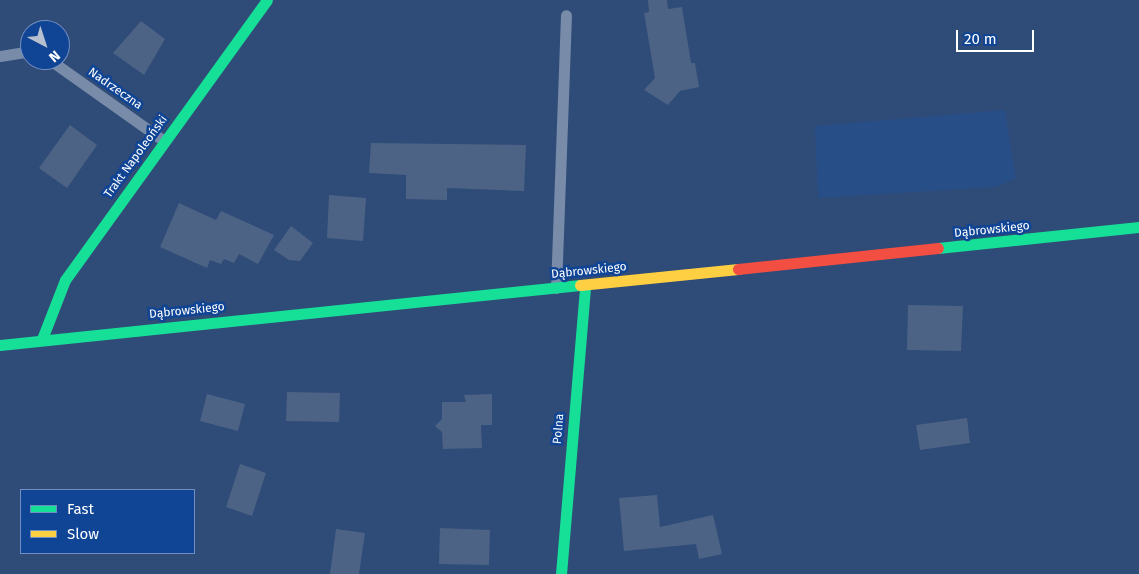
<!DOCTYPE html>
<meta charset="utf-8">
<style>
body{margin:0}
#map{position:relative;width:1139px;height:574px;overflow:hidden;background:#2f4b77;font-family:"Fira Sans",sans-serif}
div>[style]{position:absolute}
.water>*{inset:0;background:#284e88}
.building>*{inset:0;background:#4c6386}
.lane>*{height:11px;margin:-5.5px;padding:0 5.5px;transform-origin:5.5px;border-radius:5.5px;background:#788ca9}
.fast>*{height:11px;margin:-5.5px;padding:0 5.5px;transform-origin:5.5px;border-radius:5.5px;background:#16e098}
.slow>*{height:11px;margin:-5.5px;padding:0 5.5px;transform-origin:5.5px;border-radius:5.5px;background:#ffcf43}
.jam>*{height:11px;margin:-5.5px;padding:0 5.5px;transform-origin:5.5px;border-radius:5.5px;background:#f24e42}
span{translate:-50% -50%;white-space:nowrap;text-align:center;line-height:1.15;-webkit-text-stroke:5px #104596;paint-order:stroke}
.street-label{font-size:12px;color:#fff}
.legend{position:absolute;left:20px;top:489px;width:175px;height:65px;box-sizing:border-box;background:#104596;border:1px solid #708fc0;margin:0;padding:6px 9px;list-style:none;font-size:15px;color:#fff}
.legend li{display:flex;align-items:center;gap:10px;height:25px}
.legend b{width:25px;border:1px solid #708fc0}
.north{position:absolute;left:20px;top:20px;width:50px;height:50px;box-sizing:border-box;background:#104596;border:1px solid #708fc0;border-radius:50%;rotate:140deg;font-size:14px;font-weight:700;line-height:20px;text-align:center;color:#fff}
.north::after{content:'';display:block;margin:auto;width:18px;height:22px;background:#b6c0cf;clip-path:polygon(50% 0,100% 100%,50% 72%,0 100%)}
.scale{position:absolute;left:956px;top:30px;width:78px;height:22px;box-sizing:border-box;border:2px solid #fff;border-top:0;padding-left:6px;font-size:15px;line-height:18px;white-space:nowrap;color:#fff;-webkit-text-stroke:4px #104596;paint-order:stroke}
</style>
<div id="map">
<div class="water">
<div style="clip-path:polygon(1005px 110px,1016px 179px,995px 187px,818px 198px,815px 126px)"></div>
</div>
<div class="building">
<div style="clip-path:polygon(648px 0,667px 0,668px 9px,682px 7px,691px 63px,695px 63px,699px 87px,680px 91px,668px 105px,644px 90px,655px 78px,644px 13px,649px 12px)"></div>
<div style="clip-path:polygon(141px 21px,165px 39px,144px 75px,113px 53px)"></div>
<div style="clip-path:polygon(70px 125px,97px 145px,67px 188px,39px 168px)"></div>
<div style="clip-path:polygon(371px 143px,526px 145px,524px 191px,447px 188px,447px 200px,406px 199px,406px 175px,369px 173px)"></div>
<div style="clip-path:polygon(329px 195px,366px 198px,363px 241px,327px 238px)"></div>
<div style="clip-path:polygon(179px 203px,216px 220px,221px 211px,274px 235px,258px 264px,239px 254px,234px 263px,224px 259px,221px 264px,210px 260px,207px 268px,160px 247px)"></div>
<div style="clip-path:polygon(291px 226px,313px 243px,300px 261px,289px 260px,274px 250px)"></div>
<div style="clip-path:polygon(908px 305px,963px 306px,961px 351px,907px 350px)"></div>
<div style="clip-path:polygon(287px 392px,340px 393px,339px 422px,286px 421px)"></div>
<div style="clip-path:polygon(207px 394px,245px 404px,238px 431px,200px 421px)"></div>
<div style="clip-path:polygon(492px 394px,492px 425px,481px 425px,482px 448px,443px 449px,442px 432px,435px 426px,442px 419px,442px 402px,466px 402px,464px 395px)"></div>
<div style="clip-path:polygon(967px 418px,970px 443px,920px 450px,916px 425px)"></div>
<div style="clip-path:polygon(240px 464px,266px 473px,252px 516px,226px 507px)"></div>
<div style="clip-path:polygon(657px 495px,660px 527px,713px 515px,722px 554px,699px 559px,696px 544px,624px 551px,619px 498px)"></div>
<div style="clip-path:polygon(440px 528px,490px 530px,489px 565px,439px 564px)"></div>
<div style="clip-path:polygon(336px 529px,365px 533px,359px 574px,330px 574px)"></div>
</div>
<div class="lane">
<div style="left:0;top:56px;width:30px;rotate:-9deg"></div>
<div style="left:50px;top:60px;width:140px;rotate:35.4deg"></div>
<div style="left:556px;top:288px;width:273px;rotate:-87.9deg"></div>
</div>
<div class="fast">
<div style="left:938px;top:248px;width:202px;rotate:-6deg"></div>
<div style="left:42px;top:339px;width:63px;rotate:-68.7deg"></div>
<div style="left:65px;top:280px;width:345px;rotate:-54.2deg"></div>
<div style="left:0;top:345px;width:583px;rotate:-5.91deg"></div>
<div style="left:561px;top:574px;width:289px;rotate:-85.2deg"></div>
</div>
<div class="slow">
<div style="left:580px;top:285px;width:159px;rotate:-5.8deg"></div>
</div>
<div class="jam">
<div style="left:738px;top:269px;width:201px;rotate:-6deg"></div>
</div>
<div class="street-label">
<span style="left:115px;top:89px;rotate:35deg">Nadrzeczna</span>
<span style="left:136px;top:157px;rotate:-54deg">Trakt Napoleoński</span>
<span style="left:992px;top:230px;rotate:-6deg">Dąbrowskiego</span>
<span style="left:589px;top:271px;rotate:-6deg">Dąbrowskiego</span>
<span style="left:187px;top:311px;rotate:-6deg">Dąbrowskiego</span>
<span style="left:559px;top:429px;rotate:-85deg">Polna</span>
</div>
<ul class="legend">
<li><b style="height:6px;background:#16e098"></b>Fast</li>
<li><b style="height:6px;background:#ffcf43"></b>Slow</li>
</ul>
<div class="north">N</div>
<div class="scale">20 m</div>
</div>
